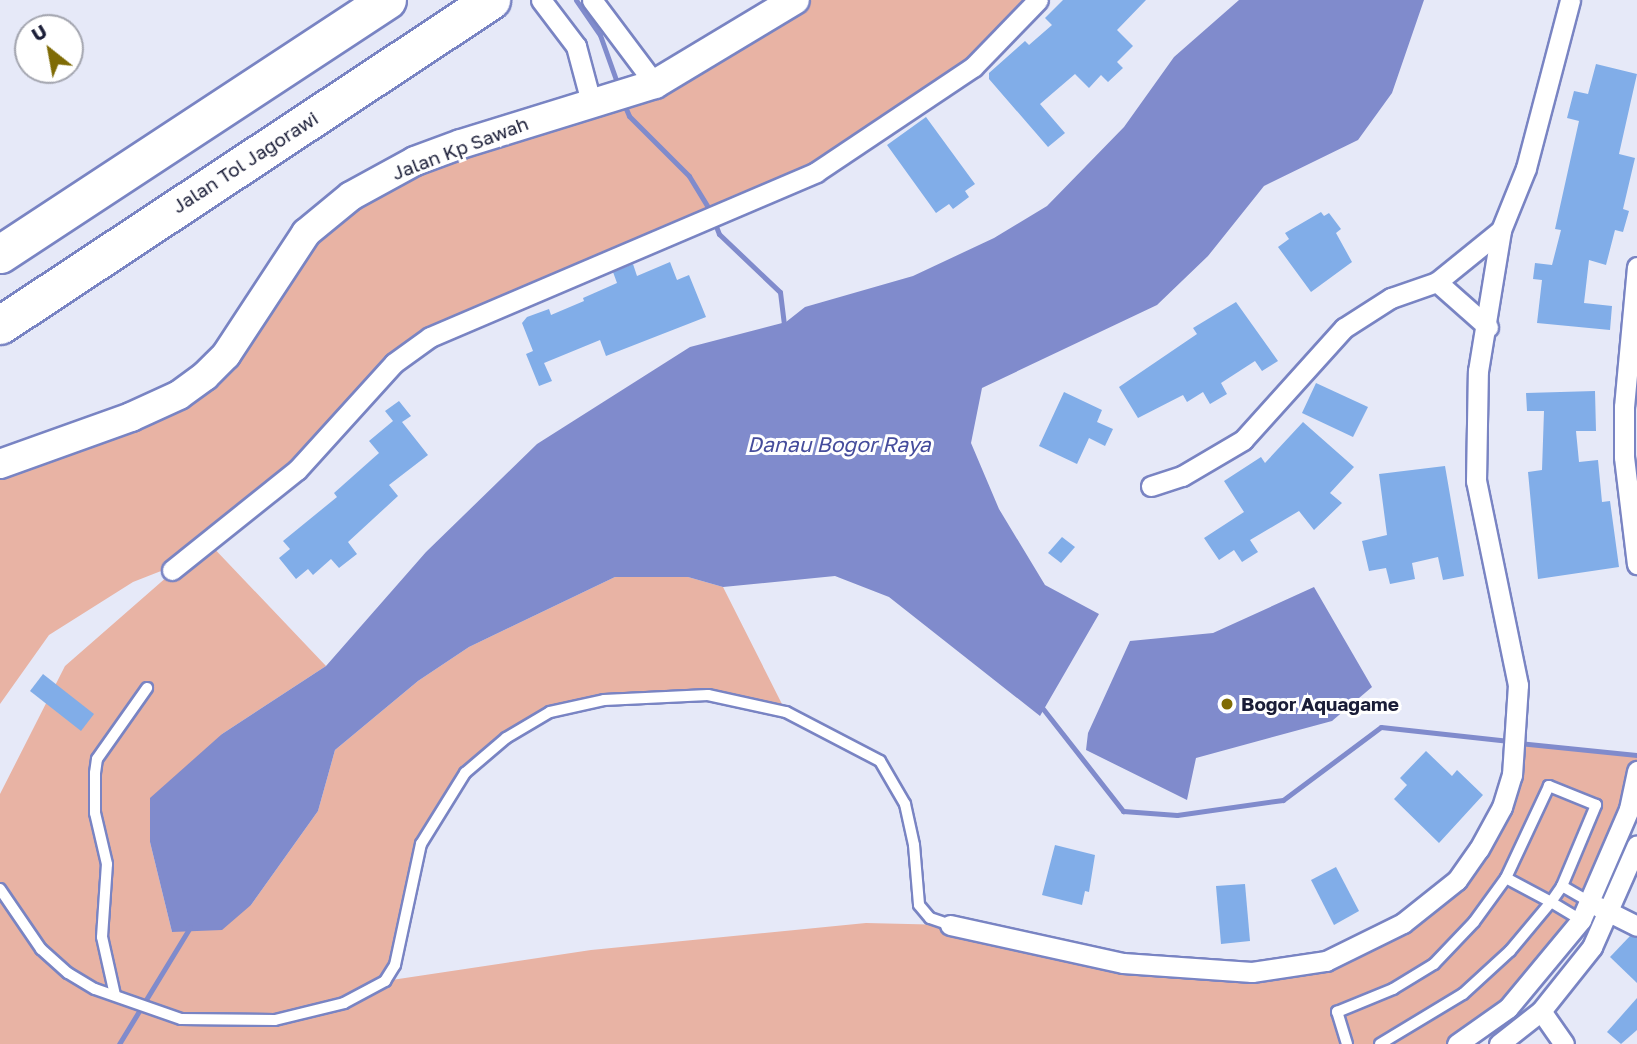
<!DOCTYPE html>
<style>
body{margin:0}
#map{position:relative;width:1637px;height:1044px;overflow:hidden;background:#e6e9f8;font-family:"Golos Text",sans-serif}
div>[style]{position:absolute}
.green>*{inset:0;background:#e8b3a4}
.water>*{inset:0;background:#808bcc}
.stream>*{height:5px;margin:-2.5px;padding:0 2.5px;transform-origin:2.5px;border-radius:2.5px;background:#808bcc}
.building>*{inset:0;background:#81ade8}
.roads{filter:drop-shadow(2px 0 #7984c3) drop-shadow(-2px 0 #7984c3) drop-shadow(0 2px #7984c3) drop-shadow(0 -2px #7984c3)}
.lane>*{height:10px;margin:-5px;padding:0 5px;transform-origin:5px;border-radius:5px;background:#fff}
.street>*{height:19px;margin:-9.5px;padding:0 9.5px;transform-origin:9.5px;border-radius:9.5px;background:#fff}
.secondary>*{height:28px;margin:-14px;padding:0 14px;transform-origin:14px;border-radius:14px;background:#fff}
.highway>*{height:37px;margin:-18.5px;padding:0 18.5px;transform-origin:18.5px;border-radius:18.5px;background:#fff}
.dots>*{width:19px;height:19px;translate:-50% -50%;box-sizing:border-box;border:4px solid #fff;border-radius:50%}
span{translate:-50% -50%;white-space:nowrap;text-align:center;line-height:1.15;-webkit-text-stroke:6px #fff;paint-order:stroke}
.street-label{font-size:19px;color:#1a1d37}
.poi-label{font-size:19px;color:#1a1d37;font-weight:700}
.left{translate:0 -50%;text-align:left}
.water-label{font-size:21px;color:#454c9c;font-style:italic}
.north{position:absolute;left:14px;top:14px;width:70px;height:70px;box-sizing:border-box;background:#fff;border:2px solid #a3a5af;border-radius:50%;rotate:329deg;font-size:19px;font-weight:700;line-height:28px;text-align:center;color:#1a1d37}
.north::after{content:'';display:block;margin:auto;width:24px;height:32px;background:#7f6b05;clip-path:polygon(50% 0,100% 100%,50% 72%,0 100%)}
</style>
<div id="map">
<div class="green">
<div style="clip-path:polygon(794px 0,1038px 0,867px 142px,430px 337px,297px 470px,208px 542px,326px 666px,222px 734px,150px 842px,172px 932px,251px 905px,318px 811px,335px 750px,418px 681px,469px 647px,615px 577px,688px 577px,723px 587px,786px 712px,708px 695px,661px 695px,550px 712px,465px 773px,421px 844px,395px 965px,385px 981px,591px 950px,866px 923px,950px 925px,1123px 963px,1252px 972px,1326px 961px,1403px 923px,1479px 849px,1517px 742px,1637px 755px,1637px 766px,1562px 946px,1457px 1044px,0 1044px,0 794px,65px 666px,184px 562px,133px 582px,49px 635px,0 704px,0 465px,179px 395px,351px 196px,591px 102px)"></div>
</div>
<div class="water">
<div style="clip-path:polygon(1239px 0,1424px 0,1392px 93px,1358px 140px,1264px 186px,1208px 256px,1157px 305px,982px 388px,971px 443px,999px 509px,1045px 585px,1099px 614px,1040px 716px,889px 597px,835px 576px,723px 587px,688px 577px,615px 577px,469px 647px,418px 681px,335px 750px,318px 811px,251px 905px,222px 930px,172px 932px,150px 842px,150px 798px,222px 734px,326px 666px,426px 552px,537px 444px,690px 347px,786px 322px,805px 307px,913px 276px,994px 238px,1047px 206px,1124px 127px,1174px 57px)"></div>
<div style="clip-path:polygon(1314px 587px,1372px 687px,1332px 721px,1196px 758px,1187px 800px,1086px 750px,1088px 733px,1130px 641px,1213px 633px)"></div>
</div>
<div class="stream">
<div style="left:576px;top:0;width:42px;rotate:55.6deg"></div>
<div style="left:600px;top:35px;width:56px;rotate:70.3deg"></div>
<div style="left:624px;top:104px;width:13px;rotate:67deg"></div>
<div style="left:629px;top:116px;width:85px;rotate:45deg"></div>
<div style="left:689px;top:176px;width:42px;rotate:58.6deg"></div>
<div style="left:714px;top:221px;width:14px;rotate:69deg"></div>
<div style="left:719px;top:234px;width:84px;rotate:43.6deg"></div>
<div style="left:780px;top:292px;width:34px;rotate:83deg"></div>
<div style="left:1040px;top:705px;width:135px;rotate:51.9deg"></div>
<div style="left:1123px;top:811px;width:54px;rotate:4.2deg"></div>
<div style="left:1177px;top:815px;width:107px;rotate:-8.1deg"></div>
<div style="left:1283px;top:800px;width:122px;rotate:-36.7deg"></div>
<div style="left:1381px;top:727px;width:129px;rotate:6.2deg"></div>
<div style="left:1519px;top:743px;width:119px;rotate:5.8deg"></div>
<div style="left:119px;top:1044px;width:137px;rotate:-58.7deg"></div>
</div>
<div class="building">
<div style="clip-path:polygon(1063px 0,1146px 0,1117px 30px,1133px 46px,1117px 62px,1123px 68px,1108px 82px,1101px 75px,1089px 88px,1075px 74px,1040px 104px,1065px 133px,1048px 147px,989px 79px,989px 73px,1025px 41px,1029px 45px,1052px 25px,1045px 18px)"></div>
<div style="clip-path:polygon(1596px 64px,1637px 74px,1619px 154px,1635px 158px,1623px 209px,1629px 211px,1623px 232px,1615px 230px,1606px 265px,1589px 260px,1584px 303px,1612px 306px,1610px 330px,1537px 323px,1542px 280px,1533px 279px,1535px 263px,1552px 265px,1561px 230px,1555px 229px,1579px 121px,1567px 118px,1574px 91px,1588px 94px)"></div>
<div style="clip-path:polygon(926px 117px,975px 184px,965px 191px,969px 197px,953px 209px,949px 204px,936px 213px,887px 145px)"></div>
<div style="clip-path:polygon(1321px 212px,1324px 216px,1329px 213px,1341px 229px,1336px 233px,1352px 262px,1311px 292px,1278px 247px,1289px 239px,1285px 233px)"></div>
<div style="clip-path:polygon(670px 262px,677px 280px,689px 275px,706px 317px,606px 356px,600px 340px,544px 363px,552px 381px,539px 386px,526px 354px,533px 351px,522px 323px,527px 317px,549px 309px,551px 315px,584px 301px,583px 298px,617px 283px,613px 272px,633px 264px,637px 276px)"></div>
<div style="clip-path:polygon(1236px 302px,1278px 361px,1262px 371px,1255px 361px,1221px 383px,1227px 394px,1210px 404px,1203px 392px,1187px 402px,1183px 395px,1138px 418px,1119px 387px,1197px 334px,1193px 328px)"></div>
<div style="clip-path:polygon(1316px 383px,1368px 407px,1353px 437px,1302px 413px)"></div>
<div style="clip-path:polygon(1595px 391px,1596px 431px,1576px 431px,1579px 462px,1598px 460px,1602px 502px,1610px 501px,1619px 567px,1538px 579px,1528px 472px,1542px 470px,1544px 411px,1527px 411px,1526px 393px)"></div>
<div style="clip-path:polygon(1064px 392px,1102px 410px,1097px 422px,1113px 429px,1105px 446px,1089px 438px,1077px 464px,1039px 446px)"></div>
<div style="clip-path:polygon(399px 401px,411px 416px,402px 422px,428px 455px,389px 485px,398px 496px,348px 542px,357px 554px,339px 568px,331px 559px,313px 575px,308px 569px,296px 579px,279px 558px,290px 549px,283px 541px,337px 497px,334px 493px,379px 453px,369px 441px,393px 421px,385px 411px)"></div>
<div style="clip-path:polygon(1303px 422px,1354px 467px,1330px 493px,1342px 503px,1314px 530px,1299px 511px,1250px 540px,1258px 552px,1242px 562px,1234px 550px,1219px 560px,1204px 538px,1244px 512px,1224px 481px,1261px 457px,1265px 463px)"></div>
<div style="clip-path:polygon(1445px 466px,1464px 576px,1443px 580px,1438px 557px,1412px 563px,1415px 579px,1390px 584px,1386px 568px,1369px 571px,1362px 541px,1387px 535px,1379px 474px)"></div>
<div style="clip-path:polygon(1062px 537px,1075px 547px,1061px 563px,1048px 553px)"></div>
<div style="clip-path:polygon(43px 674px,94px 714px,81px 731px,30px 691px)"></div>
<div style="clip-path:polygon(1426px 751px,1452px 776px,1457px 770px,1483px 795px,1439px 843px,1394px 799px,1407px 785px,1400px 778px)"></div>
<div style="clip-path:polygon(1055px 845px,1095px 855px,1089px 892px,1085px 891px,1082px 905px,1042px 895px)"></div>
<div style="clip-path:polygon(1336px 867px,1359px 911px,1334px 925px,1311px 880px)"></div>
<div style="clip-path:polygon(1245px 884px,1250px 941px,1221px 944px,1216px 886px)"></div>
<div style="clip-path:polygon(1630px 936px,1637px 938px,1637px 983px,1610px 957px)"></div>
<div style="clip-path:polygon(1637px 998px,1637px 1030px,1621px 1044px,1607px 1032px)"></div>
</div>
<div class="roads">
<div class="lane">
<div style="left:1562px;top:886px;width:34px;rotate:30deg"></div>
<div style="left:0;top:889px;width:73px;rotate:55.7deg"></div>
<div style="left:41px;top:949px;width:36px;rotate:42deg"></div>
<div style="left:68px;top:973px;width:31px;rotate:31deg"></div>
<div style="left:95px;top:989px;width:91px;rotate:19.2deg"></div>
<div style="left:181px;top:1019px;width:94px;rotate:0.6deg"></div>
<div style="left:275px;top:1020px;width:71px;rotate:-13.8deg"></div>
<div style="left:344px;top:1003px;width:47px;rotate:-28.2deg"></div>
<div style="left:385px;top:981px;width:19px;rotate:-58deg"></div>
<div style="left:395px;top:965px;width:124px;rotate:-77.9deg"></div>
<div style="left:421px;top:844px;width:84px;rotate:-58.2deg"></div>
<div style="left:465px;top:773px;width:54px;rotate:-40.5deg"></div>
<div style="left:506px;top:738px;width:51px;rotate:-30.6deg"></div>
<div style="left:550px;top:712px;width:55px;rotate:-12.5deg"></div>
<div style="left:604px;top:700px;width:104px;rotate:-2.8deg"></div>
<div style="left:708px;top:695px;width:80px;rotate:12.3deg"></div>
<div style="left:786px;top:712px;width:106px;rotate:27.5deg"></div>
<div style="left:880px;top:761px;width:50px;rotate:59.8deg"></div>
<div style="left:905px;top:804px;width:42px;rotate:77.6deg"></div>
<div style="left:914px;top:845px;width:60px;rotate:85.2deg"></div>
<div style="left:919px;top:905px;width:17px;rotate:50deg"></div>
<div style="left:930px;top:918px;width:21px;rotate:19deg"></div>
<div style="left:115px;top:995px;width:59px;rotate:-102.6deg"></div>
<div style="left:102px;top:937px;width:73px;rotate:-86.1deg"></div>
<div style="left:107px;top:864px;width:52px;rotate:-103.2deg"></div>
<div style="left:95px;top:813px;width:40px;rotate:-90deg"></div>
<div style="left:95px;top:773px;width:14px;rotate:-82deg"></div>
<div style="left:97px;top:759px;width:87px;rotate:-54.8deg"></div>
<div style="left:1347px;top:1044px;width:34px;rotate:-107deg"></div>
<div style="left:1337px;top:1012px;width:61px;rotate:-22.3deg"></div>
<div style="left:1393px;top:989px;width:48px;rotate:-31.4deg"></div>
<div style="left:1434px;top:964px;width:58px;rotate:-46.4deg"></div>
<div style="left:1474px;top:922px;width:54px;rotate:-54deg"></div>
<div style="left:1380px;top:1044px;width:97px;rotate:-31.1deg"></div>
<div style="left:1463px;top:994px;width:64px;rotate:-42.5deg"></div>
<div style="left:1510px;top:951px;width:64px;rotate:-50.1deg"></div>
<div style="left:1551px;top:902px;width:19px;rotate:-55deg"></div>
<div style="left:1562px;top:886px;width:88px;rotate:-67.2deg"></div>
<div style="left:1596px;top:805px;width:51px;rotate:-158deg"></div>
<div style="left:1549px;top:786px;width:102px;rotate:115.1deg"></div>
<div style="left:1506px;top:878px;width:51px;rotate:28.1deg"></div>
<div style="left:1551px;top:902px;width:35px;rotate:31deg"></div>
</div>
<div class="street">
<div style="left:541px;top:0;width:58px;rotate:52.7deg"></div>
<div style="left:576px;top:46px;width:58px;rotate:75deg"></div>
<div style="left:592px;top:0;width:105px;rotate:53.1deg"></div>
<div style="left:1637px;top:267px;width:141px;rotate:95.3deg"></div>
<div style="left:1624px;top:407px;width:50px;rotate:90deg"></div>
<div style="left:1624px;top:457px;width:108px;rotate:83.1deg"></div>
<div style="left:1437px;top:282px;width:68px;rotate:41.4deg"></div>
<div style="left:1151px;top:486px;width:33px;rotate:-18deg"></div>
<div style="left:1182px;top:476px;width:71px;rotate:-30.5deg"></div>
<div style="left:1243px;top:440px;width:151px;rotate:-48deg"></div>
<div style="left:1344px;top:328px;width:56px;rotate:-32.6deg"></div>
<div style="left:1391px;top:298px;width:49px;rotate:-19.2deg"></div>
<div style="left:1437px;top:282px;width:82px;rotate:-39.1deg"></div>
<div style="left:172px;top:570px;width:160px;rotate:-38.7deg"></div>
<div style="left:297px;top:470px;width:144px;rotate:-47.8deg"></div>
<div style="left:394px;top:363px;width:44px;rotate:-35.8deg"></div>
<div style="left:430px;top:337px;width:420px;rotate:-23.1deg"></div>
<div style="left:816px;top:172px;width:189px;rotate:-33.8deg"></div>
<div style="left:973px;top:67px;width:93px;rotate:-45.9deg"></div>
<div style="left:1599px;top:907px;width:42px;rotate:26.6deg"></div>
<div style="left:950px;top:925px;width:177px;rotate:12.4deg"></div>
<div style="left:1123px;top:963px;width:129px;rotate:4deg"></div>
<div style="left:1252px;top:972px;width:75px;rotate:-8.5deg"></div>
<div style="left:1326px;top:961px;width:86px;rotate:-26.3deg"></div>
<div style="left:1403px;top:923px;width:69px;rotate:-38.5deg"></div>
<div style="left:1457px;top:880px;width:38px;rotate:-55deg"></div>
<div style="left:1479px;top:849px;width:48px;rotate:-61.3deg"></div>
<div style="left:1502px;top:807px;width:34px;rotate:-73deg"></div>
<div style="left:1512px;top:775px;width:90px;rotate:-86.2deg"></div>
<div style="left:1518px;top:685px;width:208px;rotate:-101.6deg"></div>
<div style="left:1476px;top:481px;width:110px;rotate:-89deg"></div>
<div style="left:1478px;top:371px;width:143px;rotate:-80.7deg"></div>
<div style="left:1501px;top:230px;width:67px;rotate:-68deg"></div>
<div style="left:1526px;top:168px;width:174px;rotate:-75.3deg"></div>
<div style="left:1541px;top:1011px;width:40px;rotate:55.1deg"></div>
<div style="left:1457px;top:1044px;width:62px;rotate:-35.2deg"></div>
<div style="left:1508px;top:1008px;width:114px;rotate:-50.3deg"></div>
<div style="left:1581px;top:920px;width:121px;rotate:-66.6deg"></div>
<div style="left:1629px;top:809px;width:39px;rotate:-78deg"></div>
<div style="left:1499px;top:1044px;width:53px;rotate:-38.2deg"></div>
<div style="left:1541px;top:1011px;width:82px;rotate:-51.4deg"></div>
<div style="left:1592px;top:947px;width:111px;rotate:-66.2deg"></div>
</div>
<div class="secondary">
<div style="left:0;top:464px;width:139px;rotate:-19.7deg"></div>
<div style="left:131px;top:417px;width:53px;rotate:-24.6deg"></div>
<div style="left:179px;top:395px;width:32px;rotate:-36deg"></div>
<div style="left:205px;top:376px;width:30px;rotate:-45deg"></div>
<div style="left:226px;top:355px;width:146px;rotate:-56.7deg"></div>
<div style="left:306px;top:233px;width:58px;rotate:-39.4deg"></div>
<div style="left:351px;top:196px;width:73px;rotate:-28.7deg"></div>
<div style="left:415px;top:161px;width:49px;rotate:-20.3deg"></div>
<div style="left:461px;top:144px;width:203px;rotate:-17.2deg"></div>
<div style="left:655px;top:84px;width:163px;rotate:-31deg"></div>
</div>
<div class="highway">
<div style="left:0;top:254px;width:463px;rotate:-33.3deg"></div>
<div style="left:0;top:325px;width:589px;rotate:-33.5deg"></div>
</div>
</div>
<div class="dots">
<div style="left:1227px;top:704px;background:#7f6b05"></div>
</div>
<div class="street-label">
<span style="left:460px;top:148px;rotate:-21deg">Jalan Kp Sawah</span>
<span style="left:245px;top:162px;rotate:-33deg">Jalan Tol Jagorawi</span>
</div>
<div class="poi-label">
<span class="left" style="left:1241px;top:704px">Bogor Aquagame</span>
</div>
<div class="water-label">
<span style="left:839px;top:444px">Danau Bogor Raya</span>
</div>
<div class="north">U</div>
</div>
